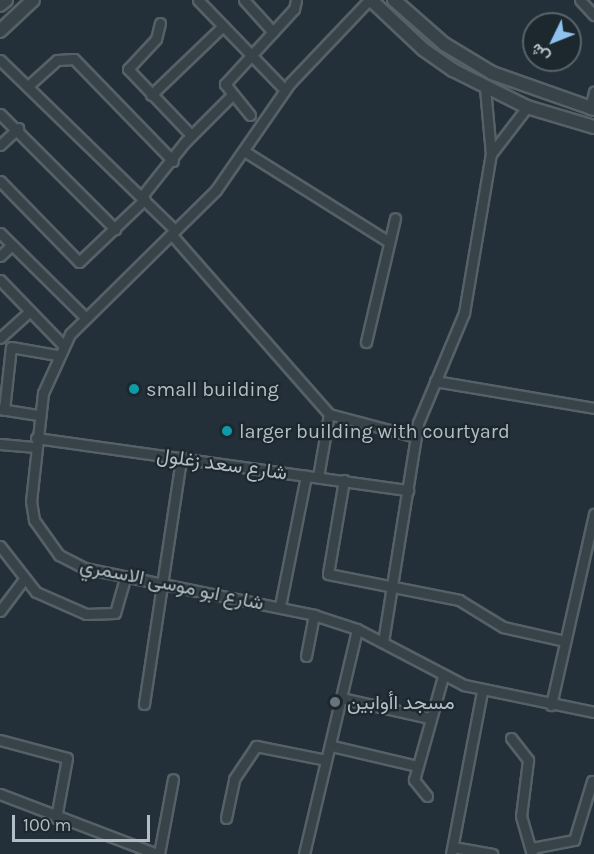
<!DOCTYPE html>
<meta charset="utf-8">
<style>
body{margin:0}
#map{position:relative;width:594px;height:854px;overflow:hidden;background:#243039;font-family:Karla,Vazirmatn,sans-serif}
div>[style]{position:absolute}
.roads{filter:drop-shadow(2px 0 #566067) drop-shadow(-2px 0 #566067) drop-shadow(0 2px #566067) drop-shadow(0 -2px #566067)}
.minor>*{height:9px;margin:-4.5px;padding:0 4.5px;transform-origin:4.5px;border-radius:4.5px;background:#384249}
.tertiary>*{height:12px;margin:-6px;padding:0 6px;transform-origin:6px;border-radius:6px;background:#384249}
.dots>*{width:16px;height:16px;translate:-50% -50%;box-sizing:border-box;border:3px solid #1d272e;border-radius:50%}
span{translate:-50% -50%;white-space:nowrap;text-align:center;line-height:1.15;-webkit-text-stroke:4.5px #1d272e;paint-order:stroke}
.poi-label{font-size:20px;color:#b3bdc5}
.left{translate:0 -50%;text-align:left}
.street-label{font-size:20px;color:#b3bdc5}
.north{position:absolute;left:522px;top:12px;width:60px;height:60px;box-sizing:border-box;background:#1d272e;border:2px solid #59636a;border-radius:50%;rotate:227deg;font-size:16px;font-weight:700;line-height:24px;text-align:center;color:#b3bdc5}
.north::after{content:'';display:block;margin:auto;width:21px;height:27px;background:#8ec2ef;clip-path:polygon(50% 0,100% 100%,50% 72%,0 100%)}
.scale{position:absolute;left:12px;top:815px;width:138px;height:27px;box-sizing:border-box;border:3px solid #b3bdc5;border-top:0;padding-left:8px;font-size:18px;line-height:21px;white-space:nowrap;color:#b3bdc5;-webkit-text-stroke:4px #1d272e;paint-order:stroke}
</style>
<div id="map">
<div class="roads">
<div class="minor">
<div style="left:198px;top:0;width:125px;rotate:46deg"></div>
<div style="left:244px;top:0;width:43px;rotate:47.8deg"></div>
<div style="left:369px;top:0;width:115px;rotate:133.6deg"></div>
<div style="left:290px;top:83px;width:130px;rotate:124.7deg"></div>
<div style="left:216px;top:190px;width:205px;rotate:135.4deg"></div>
<div style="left:70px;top:334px;width:65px;rotate:114.6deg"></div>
<div style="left:43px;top:393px;width:109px;rotate:96.3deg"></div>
<div style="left:31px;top:501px;width:19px;rotate:81deg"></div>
<div style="left:34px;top:520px;width:43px;rotate:54.5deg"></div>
<div style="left:59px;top:555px;width:28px;rotate:27deg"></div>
<div style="left:84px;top:568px;width:235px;rotate:11.5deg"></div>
<div style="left:314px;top:615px;width:45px;rotate:18deg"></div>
<div style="left:357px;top:629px;width:121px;rotate:27.6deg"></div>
<div style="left:464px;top:685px;width:133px;rotate:11.7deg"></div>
<div style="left:580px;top:0;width:21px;rotate:47deg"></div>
<div style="left:160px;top:23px;width:16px;rotate:104deg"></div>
<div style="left:156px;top:39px;width:41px;rotate:133deg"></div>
<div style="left:128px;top:69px;width:91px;rotate:46.3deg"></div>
<div style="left:0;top:60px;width:244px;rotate:44.2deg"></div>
<div style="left:28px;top:86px;width:39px;rotate:-42deg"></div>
<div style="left:57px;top:60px;width:17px;rotate:-3deg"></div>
<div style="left:74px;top:59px;width:142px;rotate:45.9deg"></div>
<div style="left:151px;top:95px;width:100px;rotate:-43.8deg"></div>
<div style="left:590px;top:109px;width:18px;rotate:-77deg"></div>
<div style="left:0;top:114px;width:163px;rotate:45deg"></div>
<div style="left:250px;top:115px;width:40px;rotate:-129deg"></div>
<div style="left:225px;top:84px;width:102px;rotate:-47.4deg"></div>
<div style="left:294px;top:9px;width:9px;rotate:-77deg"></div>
<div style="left:0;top:145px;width:25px;rotate:-43deg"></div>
<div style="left:244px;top:151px;width:171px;rotate:32.1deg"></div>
<div style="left:491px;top:154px;width:59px;rotate:-52.5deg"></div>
<div style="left:0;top:181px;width:113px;rotate:45.7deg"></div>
<div style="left:79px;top:262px;width:91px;rotate:-43.7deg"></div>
<div style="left:142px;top:196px;width:69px;rotate:-51.5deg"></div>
<div style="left:185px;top:142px;width:65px;rotate:-45deg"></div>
<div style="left:0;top:233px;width:118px;rotate:44.7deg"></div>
<div style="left:171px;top:234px;width:240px;rotate:48.7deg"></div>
<div style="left:329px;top:414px;width:90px;rotate:14.8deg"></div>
<div style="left:0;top:256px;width:16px;rotate:-43deg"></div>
<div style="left:0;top:280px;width:91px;rotate:45.9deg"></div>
<div style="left:0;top:338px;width:40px;rotate:-42deg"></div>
<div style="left:366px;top:342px;width:127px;rotate:-76.8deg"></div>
<div style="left:435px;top:381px;width:161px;rotate:9.6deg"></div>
<div style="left:0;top:409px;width:39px;rotate:9deg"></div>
<div style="left:4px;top:410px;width:63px;rotate:-83.7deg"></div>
<div style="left:11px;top:347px;width:47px;rotate:9.9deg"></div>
<div style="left:36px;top:438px;width:376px;rotate:8deg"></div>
<div style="left:0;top:444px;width:36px;rotate:5deg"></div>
<div style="left:318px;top:477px;width:64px;rotate:-80.1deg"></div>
<div style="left:344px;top:480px;width:95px;rotate:99.7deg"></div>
<div style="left:328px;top:574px;width:134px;rotate:11.2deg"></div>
<div style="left:459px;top:600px;width:52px;rotate:31.5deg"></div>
<div style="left:503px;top:627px;width:64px;rotate:12.7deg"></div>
<div style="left:0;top:546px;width:58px;rotate:52deg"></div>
<div style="left:36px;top:592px;width:55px;rotate:23.7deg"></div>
<div style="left:86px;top:614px;width:29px;rotate:-2deg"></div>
<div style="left:115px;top:613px;width:36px;rotate:-74deg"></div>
<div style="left:280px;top:606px;width:133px;rotate:-78.7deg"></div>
<div style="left:0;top:611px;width:39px;rotate:-53deg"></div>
<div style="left:383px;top:642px;width:222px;rotate:-80.9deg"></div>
<div style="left:418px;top:423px;width:119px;rotate:-67.3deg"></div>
<div style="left:464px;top:313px;width:161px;rotate:-80.4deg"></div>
<div style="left:491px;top:154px;width:66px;rotate:-95.2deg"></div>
<div style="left:306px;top:656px;width:42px;rotate:-79deg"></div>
<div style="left:341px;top:698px;width:91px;rotate:12.7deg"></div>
<div style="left:144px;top:704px;width:249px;rotate:-81.4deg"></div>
<div style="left:551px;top:705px;width:196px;rotate:-77.3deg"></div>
<div style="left:511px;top:738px;width:28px;rotate:52deg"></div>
<div style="left:528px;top:760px;width:56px;rotate:97.1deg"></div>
<div style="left:521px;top:816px;width:40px;rotate:74deg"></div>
<div style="left:0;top:740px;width:69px;rotate:15deg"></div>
<div style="left:67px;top:758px;width:61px;rotate:100.4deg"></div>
<div style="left:332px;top:746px;width:87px;rotate:13.2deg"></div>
<div style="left:0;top:794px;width:168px;rotate:20.9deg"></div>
<div style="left:427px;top:796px;width:21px;rotate:-129deg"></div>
<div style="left:414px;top:780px;width:108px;rotate:-74.4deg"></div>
<div style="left:226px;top:818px;width:40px;rotate:-78deg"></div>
<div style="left:234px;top:779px;width:40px;rotate:-56deg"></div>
<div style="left:256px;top:746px;width:71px;rotate:11.3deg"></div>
<div style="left:453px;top:847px;width:40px;rotate:10deg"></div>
<div style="left:532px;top:848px;width:43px;rotate:-10.8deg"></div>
<div style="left:574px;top:840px;width:62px;rotate:-73deg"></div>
<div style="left:159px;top:854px;width:76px;rotate:-79.4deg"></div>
<div style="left:304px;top:854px;width:231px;rotate:-76.7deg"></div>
<div style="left:451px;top:854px;width:166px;rotate:-79.2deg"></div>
</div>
<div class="tertiary">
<div style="left:371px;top:0;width:71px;rotate:43.3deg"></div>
<div style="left:423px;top:49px;width:37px;rotate:35deg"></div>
<div style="left:453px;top:70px;width:83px;rotate:26.6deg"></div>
<div style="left:527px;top:107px;width:70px;rotate:16.6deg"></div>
<div style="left:394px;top:0;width:67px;rotate:41.3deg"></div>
<div style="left:444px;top:44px;width:56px;rotate:31.1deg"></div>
<div style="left:492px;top:73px;width:108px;rotate:19.4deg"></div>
<div style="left:0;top:5px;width:8px;rotate:-40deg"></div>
<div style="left:0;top:31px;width:45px;rotate:-43.2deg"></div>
</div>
</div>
<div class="dots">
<div style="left:134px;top:389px;background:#0f9aa8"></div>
<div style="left:227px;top:431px;background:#0f9aa8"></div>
<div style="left:335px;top:702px;background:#6b7280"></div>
</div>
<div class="poi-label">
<span class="left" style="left:146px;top:389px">small building</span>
<span class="left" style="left:239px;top:431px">larger building with courtyard</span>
<span class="left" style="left:347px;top:702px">مسجد اأوابين</span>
</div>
<div class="street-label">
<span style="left:222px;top:464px;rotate:8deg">شارع سعد زغلول</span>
<span style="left:172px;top:584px;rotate:12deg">شارع ابو موسى الاسمري</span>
</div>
<div class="north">ش</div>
<div class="scale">100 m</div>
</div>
